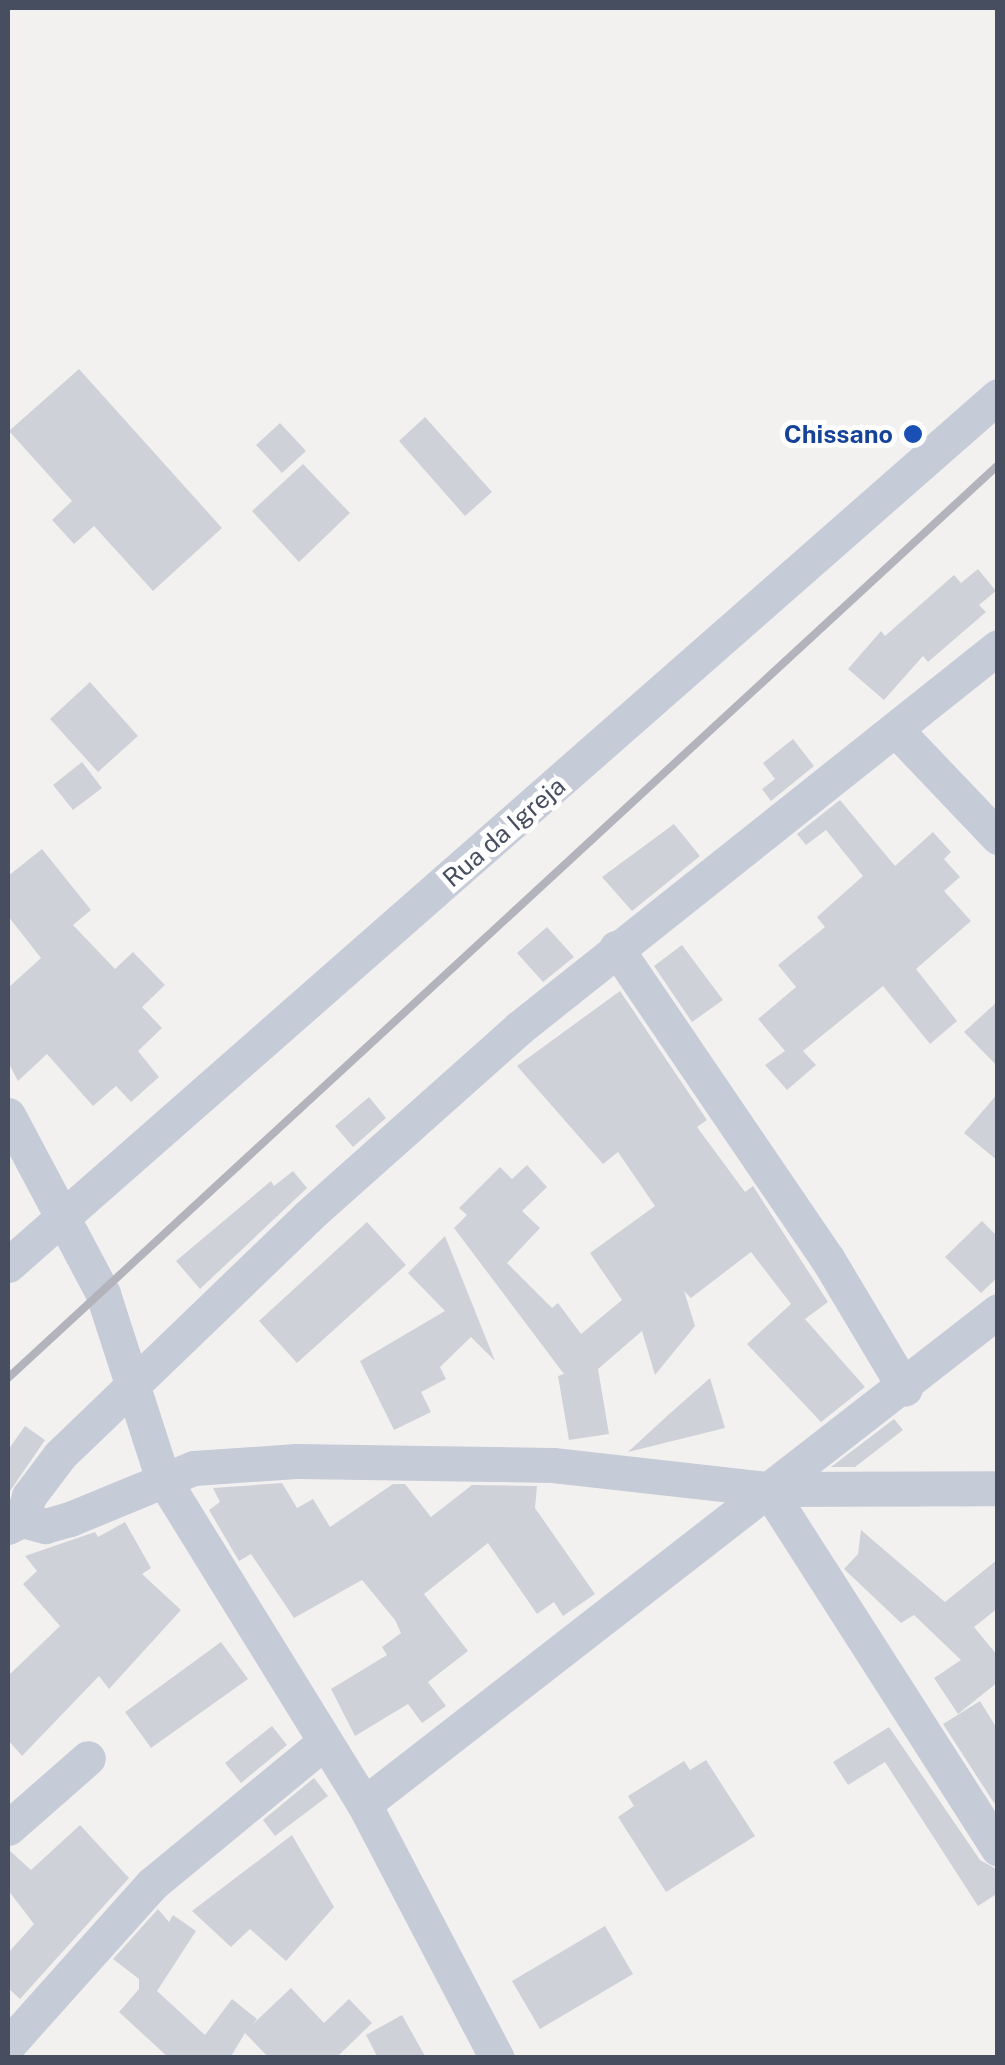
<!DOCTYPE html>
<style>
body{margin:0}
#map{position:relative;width:1005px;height:2065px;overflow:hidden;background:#f3f1f0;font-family:"Public Sans",sans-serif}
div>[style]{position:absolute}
.building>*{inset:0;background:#cfd1d8}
.minor>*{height:35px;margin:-17.5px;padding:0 17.5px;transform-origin:17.5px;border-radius:17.5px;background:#c6cbd8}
.rail>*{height:8px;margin:-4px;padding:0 4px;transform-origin:4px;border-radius:4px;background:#b2b3bb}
.dots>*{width:28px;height:28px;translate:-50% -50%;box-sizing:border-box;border:5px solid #fff;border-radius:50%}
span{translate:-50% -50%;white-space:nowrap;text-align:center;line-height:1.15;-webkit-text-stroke:10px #fff;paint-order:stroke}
.transit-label{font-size:25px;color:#164399;font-weight:700}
.right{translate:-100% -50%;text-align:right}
.street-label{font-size:25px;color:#474e5f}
.frame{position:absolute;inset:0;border:10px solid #474e5f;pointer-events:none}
</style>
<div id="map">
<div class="building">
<div style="clip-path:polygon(79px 369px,222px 528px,153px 591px,94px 526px,74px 544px,52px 520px,72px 501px,9px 431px)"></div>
<div style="clip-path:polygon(425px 417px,492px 492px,465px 516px,399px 441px)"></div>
<div style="clip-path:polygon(280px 423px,306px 451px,282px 473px,256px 445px)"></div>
<div style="clip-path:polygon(303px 464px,350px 513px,299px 562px,252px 511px)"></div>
<div style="clip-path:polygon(978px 569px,996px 591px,979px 605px,986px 612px,928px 662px,923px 656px,884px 700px,848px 669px,881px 631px,885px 636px,954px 575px,961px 583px)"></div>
<div style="clip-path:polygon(90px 682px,138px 736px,98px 772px,50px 719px)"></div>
<div style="clip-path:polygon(793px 739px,814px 766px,771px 801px,762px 789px,775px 779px,763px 763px)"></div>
<div style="clip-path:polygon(82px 762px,102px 788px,73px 810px,53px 785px)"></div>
<div style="clip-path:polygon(840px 800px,895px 866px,933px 832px,951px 852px,944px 859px,960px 877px,944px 891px,971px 921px,916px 969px,957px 1021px,930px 1044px,883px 986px,803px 1051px,816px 1065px,787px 1090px,765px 1065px,785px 1051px,758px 1019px,796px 987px,778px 965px,825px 927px,817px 917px,863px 876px,826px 830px,806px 845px,797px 834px)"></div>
<div style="clip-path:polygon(674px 824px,700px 856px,632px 911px,602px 877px)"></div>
<div style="clip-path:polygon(42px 849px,91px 910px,73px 925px,115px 969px,133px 952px,165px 985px,142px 1007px,162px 1028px,138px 1051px,159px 1077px,131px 1102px,116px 1086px,93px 1106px,47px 1054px,18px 1081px,8px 1062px,8px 988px,41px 958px,8px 916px,8px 876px)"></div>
<div style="clip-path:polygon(547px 927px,574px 957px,543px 982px,517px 953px)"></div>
<div style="clip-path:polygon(682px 945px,723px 1000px,692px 1022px,654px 966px)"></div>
<div style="clip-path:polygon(620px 991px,707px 1120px,697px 1127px,745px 1192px,753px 1186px,828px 1302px,805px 1319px,865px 1387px,821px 1422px,747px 1344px,791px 1304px,751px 1252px,691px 1298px,684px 1291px,695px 1326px,655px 1375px,642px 1331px,598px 1369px,609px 1434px,569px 1440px,558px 1376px,564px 1374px,454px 1228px,467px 1215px,459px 1208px,500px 1167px,512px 1179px,527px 1165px,547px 1187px,522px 1211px,540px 1228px,507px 1263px,552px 1308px,558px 1303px,581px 1334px,622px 1300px,590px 1253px,655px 1206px,618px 1152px,603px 1164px,517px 1066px)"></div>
<div style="clip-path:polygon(998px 1001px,998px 1067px,964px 1032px)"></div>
<div style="clip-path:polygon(998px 1093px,998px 1161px,964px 1133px)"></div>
<div style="clip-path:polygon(369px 1097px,386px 1118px,353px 1147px,335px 1126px)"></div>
<div style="clip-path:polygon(293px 1171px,307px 1188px,200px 1289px,176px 1261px,271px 1181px,274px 1186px)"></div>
<div style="clip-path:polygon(982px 1221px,998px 1237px,998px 1277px,981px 1293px,945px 1257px)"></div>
<div style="clip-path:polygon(367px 1222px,406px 1265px,297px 1363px,259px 1321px)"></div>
<div style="clip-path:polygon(445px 1236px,495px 1361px,471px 1337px,440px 1367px,446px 1379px,421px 1392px,431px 1412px,394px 1430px,360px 1361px,445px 1311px,408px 1273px)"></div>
<div style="clip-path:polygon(710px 1378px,725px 1428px,628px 1452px,667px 1416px)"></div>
<div style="clip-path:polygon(894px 1419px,903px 1430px,855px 1467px,831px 1467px)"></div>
<div style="clip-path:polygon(25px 1426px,45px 1440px,8px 1494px,8px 1450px)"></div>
<div style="clip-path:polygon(282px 1483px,297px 1508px,313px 1499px,330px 1527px,393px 1484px,405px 1484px,431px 1517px,472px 1485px,537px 1486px,535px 1508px,595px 1594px,563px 1616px,554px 1602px,537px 1614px,488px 1543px,424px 1594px,468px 1651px,428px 1682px,446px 1706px,422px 1723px,408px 1704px,355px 1736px,331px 1689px,387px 1655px,382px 1647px,401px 1633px,395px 1620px,362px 1580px,294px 1618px,251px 1554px,239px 1561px,209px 1510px,220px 1502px,213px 1488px)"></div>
<div style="clip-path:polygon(125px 1522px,151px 1568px,142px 1574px,181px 1610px,109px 1689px,99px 1676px,22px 1756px,8px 1740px,8px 1676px,60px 1626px,23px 1584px,37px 1571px,25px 1556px,95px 1532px,98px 1537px)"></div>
<div style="clip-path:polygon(861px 1530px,945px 1602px,998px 1559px,998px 1608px,974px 1627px,998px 1656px,998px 1682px,958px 1714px,934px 1678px,961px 1660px,914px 1615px,901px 1623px,844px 1569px,858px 1554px)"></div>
<div style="clip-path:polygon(221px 1642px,248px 1679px,151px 1748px,125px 1712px)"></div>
<div style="clip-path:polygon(980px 1701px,998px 1730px,998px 1809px,943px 1724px)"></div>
<div style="clip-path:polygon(272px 1726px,287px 1745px,241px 1783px,225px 1763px)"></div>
<div style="clip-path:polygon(889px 1727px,980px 1860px,998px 1870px,998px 1893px,978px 1906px,885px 1762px,848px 1785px,833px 1762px)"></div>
<div style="clip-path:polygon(706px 1760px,755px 1836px,666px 1892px,618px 1817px,634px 1806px,628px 1796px,684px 1761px,690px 1770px)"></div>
<div style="clip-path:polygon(314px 1778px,328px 1796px,275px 1836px,263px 1820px)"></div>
<div style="clip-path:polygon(80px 1825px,129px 1878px,20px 1999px,8px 1988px,8px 1953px,34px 1924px,8px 1890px,8px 1849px,31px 1870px)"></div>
<div style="clip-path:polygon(292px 1835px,334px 1907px,286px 1961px,250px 1929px,231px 1947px,192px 1911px)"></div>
<div style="clip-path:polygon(158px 1909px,169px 1922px,173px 1915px,196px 1931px,157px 1991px,205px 2035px,232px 1999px,257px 2019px,252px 2025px,291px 1988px,324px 2023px,349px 1999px,372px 2023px,336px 2058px,269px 2058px,245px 2033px,230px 2058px,169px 2058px,119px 2012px,139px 1989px,139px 1979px,113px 1959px)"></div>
<div style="clip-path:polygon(605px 1926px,633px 1974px,540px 2029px,512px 1981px)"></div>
<div style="clip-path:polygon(402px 2015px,426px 2058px,378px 2058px,366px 2035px)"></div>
</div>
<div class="minor">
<div style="left:896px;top:730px;width:148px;rotate:46.4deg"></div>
<div style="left:616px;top:948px;width:375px;rotate:55.8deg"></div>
<div style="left:827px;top:1258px;width:152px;rotate:59.2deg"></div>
<div style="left:8px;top:1115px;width:203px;rotate:62deg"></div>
<div style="left:103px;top:1294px;width:192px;rotate:72.1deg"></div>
<div style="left:162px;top:1477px;width:384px;rotate:58.3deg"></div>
<div style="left:364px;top:1804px;width:287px;rotate:62.4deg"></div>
<div style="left:8px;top:1265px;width:1317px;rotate:-41.28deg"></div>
<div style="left:768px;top:1489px;width:427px;rotate:57.4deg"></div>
<div style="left:22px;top:1520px;width:25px;rotate:-74deg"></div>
<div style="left:29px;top:1496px;width:51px;rotate:-52.9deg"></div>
<div style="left:60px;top:1455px;width:343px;rotate:-43.9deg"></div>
<div style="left:307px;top:1217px;width:284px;rotate:-41.7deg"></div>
<div style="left:519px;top:1028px;width:612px;rotate:-38.5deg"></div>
<div style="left:8px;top:1527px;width:16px;rotate:-27deg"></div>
<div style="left:22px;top:1520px;width:24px;rotate:15deg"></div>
<div style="left:45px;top:1526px;width:26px;rotate:-16deg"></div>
<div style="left:70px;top:1519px;width:134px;rotate:-22.4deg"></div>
<div style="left:194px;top:1468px;width:102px;rotate:-3.9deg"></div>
<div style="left:296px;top:1461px;width:257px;rotate:0.9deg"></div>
<div style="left:553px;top:1465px;width:216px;rotate:6.4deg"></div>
<div style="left:768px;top:1489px;width:230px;rotate:-0.2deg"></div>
<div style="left:364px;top:1804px;width:803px;rotate:-37.87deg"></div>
<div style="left:8px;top:1828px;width:106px;rotate:-41.2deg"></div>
<div style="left:8px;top:2045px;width:216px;rotate:-48.2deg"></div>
<div style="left:152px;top:1884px;width:223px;rotate:-39.5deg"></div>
</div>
<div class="rail">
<div style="left:8px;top:1378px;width:1347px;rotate:-42.68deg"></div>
</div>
<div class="dots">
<div style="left:913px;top:434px;background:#1a4fb4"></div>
</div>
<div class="transit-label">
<span class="right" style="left:893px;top:434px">Chissano</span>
</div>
<div class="street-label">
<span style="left:504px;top:832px;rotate:-41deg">Rua da Igreja</span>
</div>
<div class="frame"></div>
</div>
